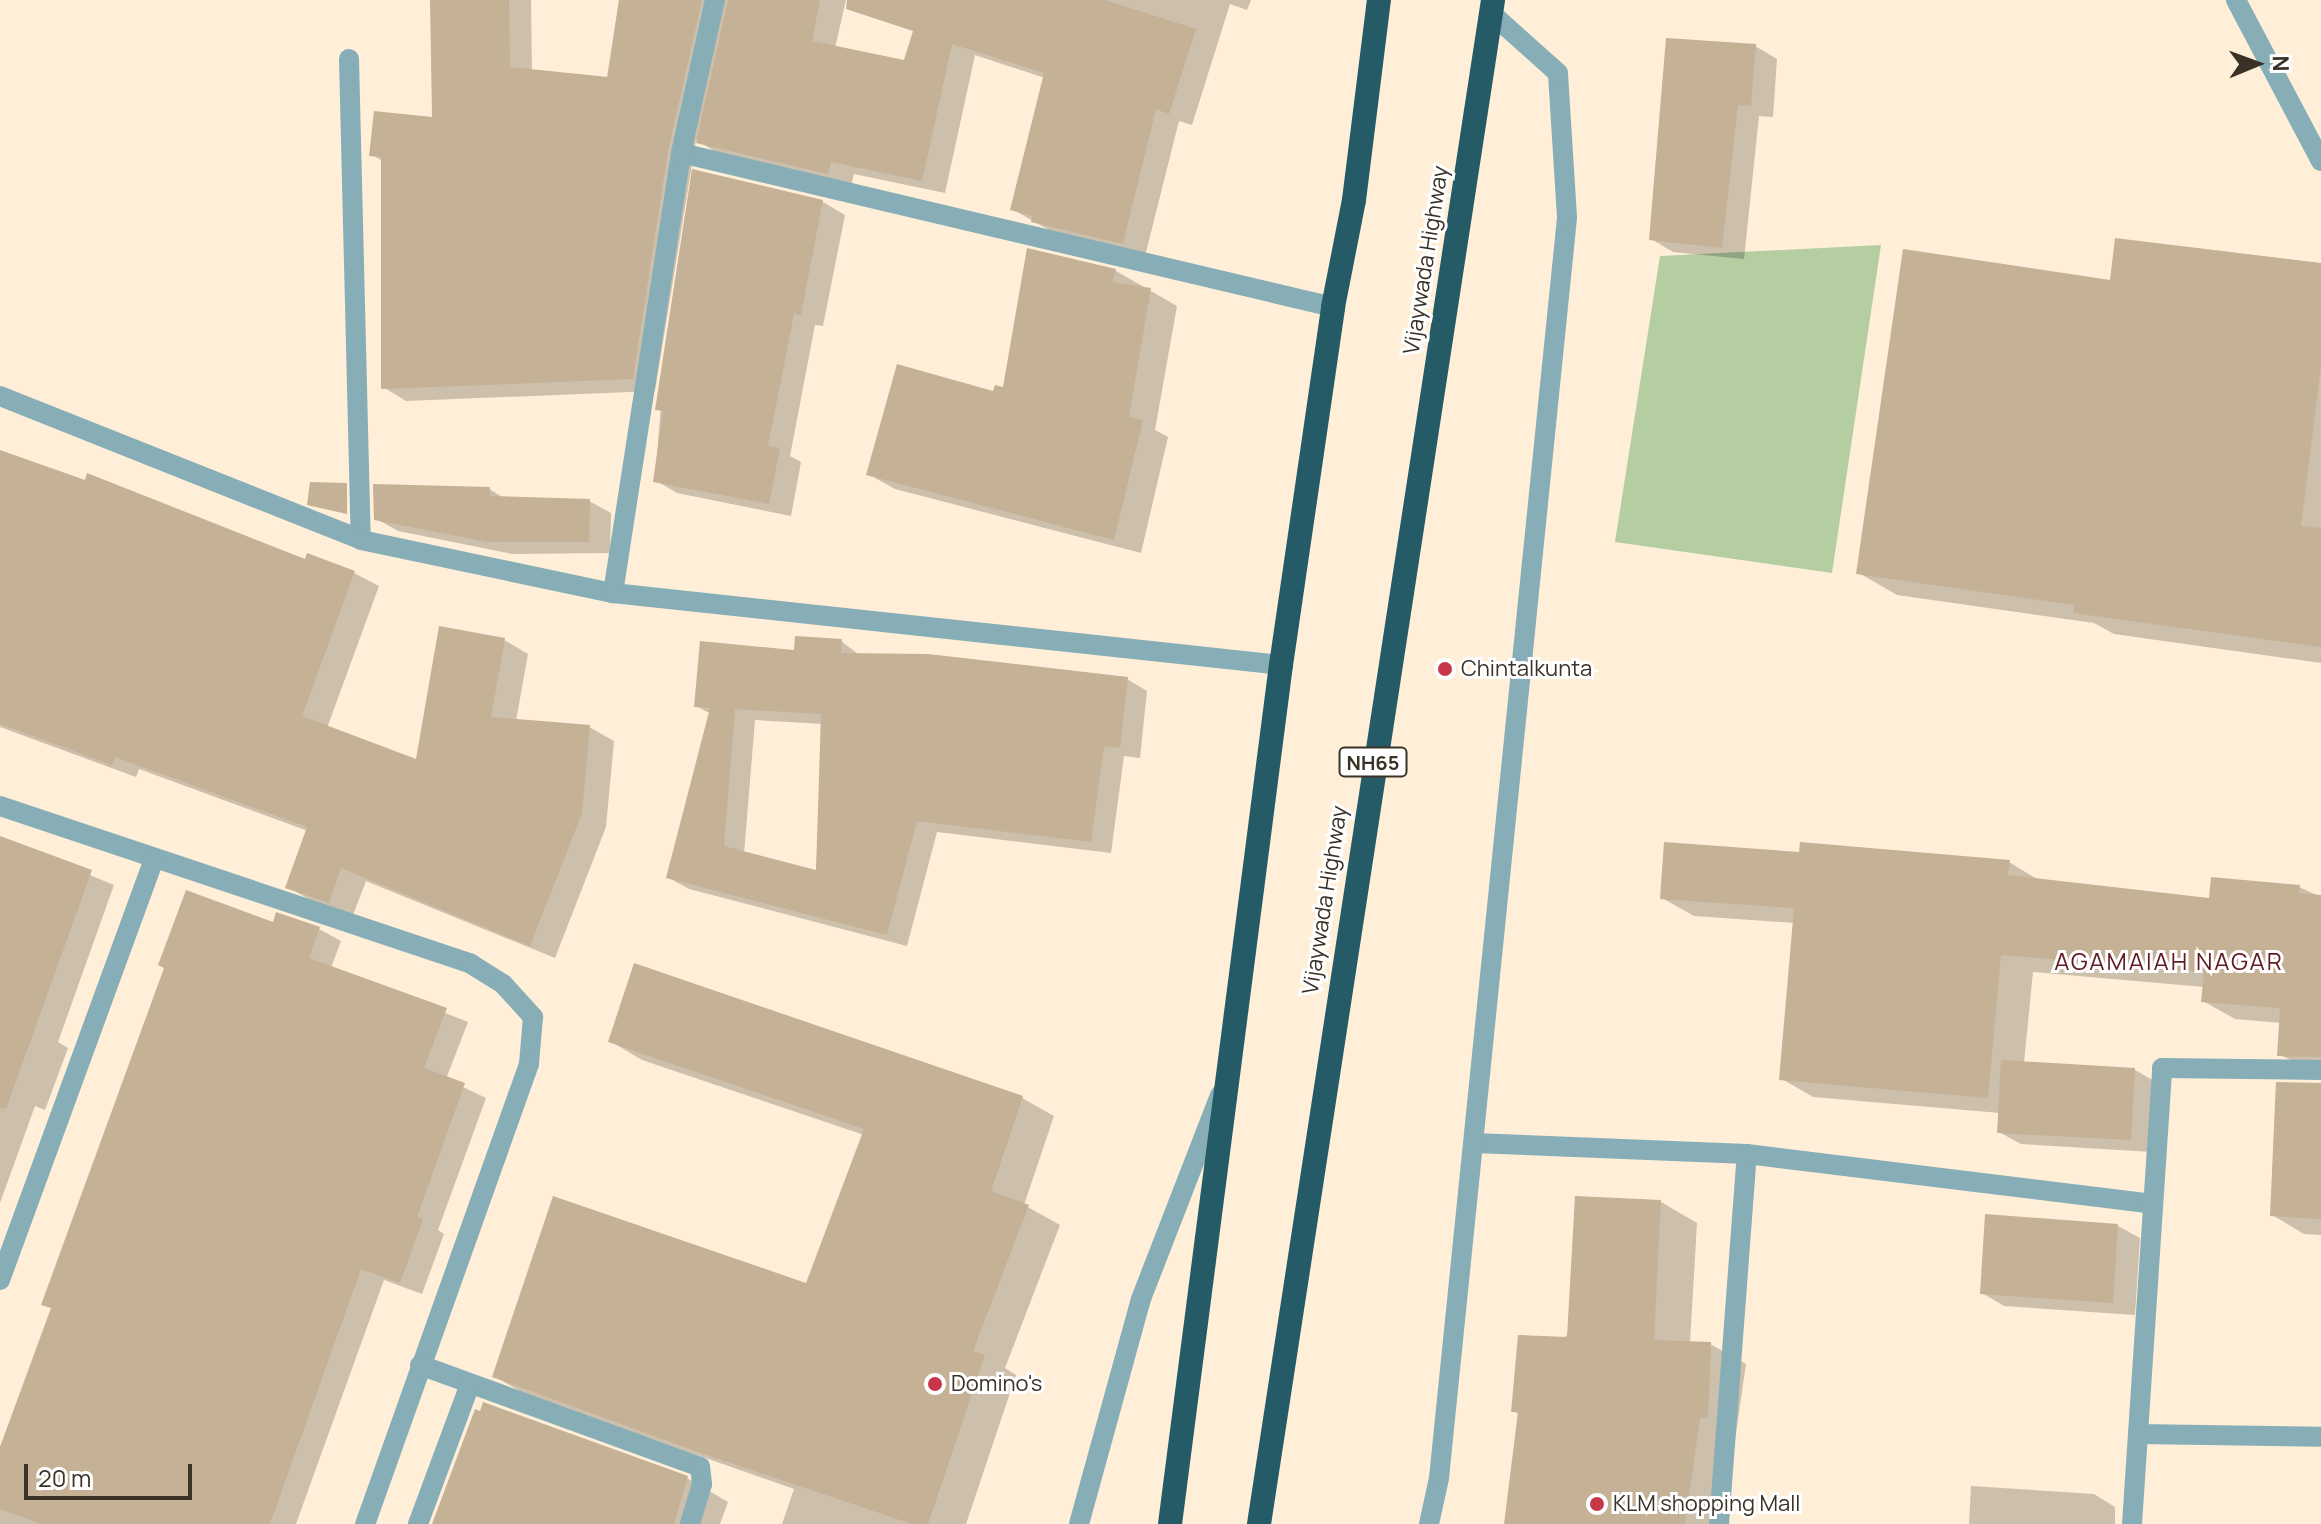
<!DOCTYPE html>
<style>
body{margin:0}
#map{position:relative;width:2321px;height:1524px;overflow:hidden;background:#ffefd8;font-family:Manrope,sans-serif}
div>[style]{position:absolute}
.green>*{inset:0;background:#b4cea2}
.shadow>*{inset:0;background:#0003}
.building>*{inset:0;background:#c4b196}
.minor>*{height:20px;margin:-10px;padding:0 10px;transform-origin:10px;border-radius:10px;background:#87aeb7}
.highway>*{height:24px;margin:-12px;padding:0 12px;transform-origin:12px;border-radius:12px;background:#255b66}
.dots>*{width:22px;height:22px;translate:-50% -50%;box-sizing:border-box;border:4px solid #fff;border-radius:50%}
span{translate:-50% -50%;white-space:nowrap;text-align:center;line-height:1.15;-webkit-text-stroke:6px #fff;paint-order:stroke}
.shield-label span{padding:2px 6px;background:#fff;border:2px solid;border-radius:6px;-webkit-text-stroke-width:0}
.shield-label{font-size:20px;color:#3a3227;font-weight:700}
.street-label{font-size:22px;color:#3a3227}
.poi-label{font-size:22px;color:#3a3227}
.left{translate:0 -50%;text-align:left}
.neighbourhood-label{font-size:24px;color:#601b22;letter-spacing:2px}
.north{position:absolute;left:2217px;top:24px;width:80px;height:80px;-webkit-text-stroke:6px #fff;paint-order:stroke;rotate:89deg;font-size:22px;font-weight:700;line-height:32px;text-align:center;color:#3a3227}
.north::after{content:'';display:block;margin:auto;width:28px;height:36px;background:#3a3227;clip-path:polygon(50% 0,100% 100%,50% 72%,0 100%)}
.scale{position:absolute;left:24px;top:1464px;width:168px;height:36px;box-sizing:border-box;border:4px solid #3a3227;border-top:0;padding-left:10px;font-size:24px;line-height:28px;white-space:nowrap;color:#3a3227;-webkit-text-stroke:6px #fff;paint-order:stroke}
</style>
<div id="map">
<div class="green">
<div style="clip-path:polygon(1881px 245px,1832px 573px,1615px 542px,1660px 256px)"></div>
</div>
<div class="shadow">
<div style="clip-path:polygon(432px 0,531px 0,532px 73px,592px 172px,619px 0,846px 0,835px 48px,906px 62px,925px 0,1251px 0,1247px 10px,1230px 4px,1192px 125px,1179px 121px,1145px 256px,1056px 234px,1012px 209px,1045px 78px,975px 55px,945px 193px,854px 174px,851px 186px,721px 155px,696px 140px,655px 391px,406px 401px,383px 387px,383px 161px,372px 155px,434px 120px)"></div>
<div style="clip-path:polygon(1755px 46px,1777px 59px,1773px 117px,1759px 116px,1744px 259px,1673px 252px,1651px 239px)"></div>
<div style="clip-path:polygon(693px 171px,823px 202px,845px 215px,823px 326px,815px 325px,790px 456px,801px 462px,791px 516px,677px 493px,655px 480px,663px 379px)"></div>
<div style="clip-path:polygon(1028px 250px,1116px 271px,1177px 306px,1155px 430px,1168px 437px,1141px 553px,895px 489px,868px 474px,1004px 389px)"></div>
<div style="clip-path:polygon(2321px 265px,2321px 663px,2114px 634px,2094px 623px,1897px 595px,1859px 573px,2112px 282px)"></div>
<div style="clip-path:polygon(0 452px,306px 562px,354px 573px,379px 586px,327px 728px,417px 762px,504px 640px,528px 654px,516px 721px,589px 727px,614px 741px,606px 827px,555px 958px,366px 881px,353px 915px,312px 901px,288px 887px,308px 831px,139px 769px,136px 777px,0 727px)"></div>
<div style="clip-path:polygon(489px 489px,506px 499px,589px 501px,611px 513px,610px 553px,512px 554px,398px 531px,375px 518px)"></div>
<div style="clip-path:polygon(evenodd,841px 641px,861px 656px,1127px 679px,1147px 691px,1140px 758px,1124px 756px,1111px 853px,937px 832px,907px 946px,689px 889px,669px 878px,711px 714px,696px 706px,796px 652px,841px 641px,755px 720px,823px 724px,818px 873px,744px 854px,755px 720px)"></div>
<div style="clip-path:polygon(0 838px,114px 885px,58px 1042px,68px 1048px,45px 1110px,35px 1106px,0 1203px)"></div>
<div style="clip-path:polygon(1801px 854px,2009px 862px,2040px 881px,2211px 900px,2299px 887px,2321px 897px,2321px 1074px,2280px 1055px,2281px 1023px,2235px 1019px,2203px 1001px,2204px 987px,2033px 972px,2024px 1063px,2135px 1070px,2156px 1082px,2152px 1152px,2021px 1144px,1999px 1132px,2000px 1113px,1813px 1097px,1782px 1079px,1795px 923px,1694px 916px,1662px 898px)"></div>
<div style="clip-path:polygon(274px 924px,319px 929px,341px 941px,331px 968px,468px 1022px,446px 1079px,486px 1098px,438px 1230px,444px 1234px,422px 1294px,384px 1280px,296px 1524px,0 1524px,0 1447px,53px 1309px,44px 1304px)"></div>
<div style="clip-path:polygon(610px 1041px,1022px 1098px,1054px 1116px,1024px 1205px,1060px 1225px,1005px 1368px,1016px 1375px,966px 1524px,782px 1524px,794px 1489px,526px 1395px,494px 1376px,807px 1286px,864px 1135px,642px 1060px)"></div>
<div style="clip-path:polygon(2321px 1084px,2321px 1235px,2304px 1234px,2272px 1215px)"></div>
<div style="clip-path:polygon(1661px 1202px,1697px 1223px,1690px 1343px,1710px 1344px,1746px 1364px,1723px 1524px,1506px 1524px,1520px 1415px,1513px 1411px)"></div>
<div style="clip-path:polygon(2118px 1226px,2140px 1238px,2135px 1315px,2004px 1306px,1982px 1293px)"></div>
<div style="clip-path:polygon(687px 1478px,728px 1502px,720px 1524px,434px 1524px)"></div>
<div style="clip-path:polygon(1971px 1486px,2094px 1494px,2115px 1507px,2115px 1524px,1969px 1524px)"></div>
</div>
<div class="building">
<div style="clip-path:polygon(430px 0,509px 0,510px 67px,608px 77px,619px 0,702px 0,668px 151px,633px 379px,381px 389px,381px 157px,369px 156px,374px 111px,432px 117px)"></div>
<div style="clip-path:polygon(728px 0,820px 0,812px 41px,904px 60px,913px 31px,846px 9px,847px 0,1105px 0,1196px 29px,1169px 114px,1156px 109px,1123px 244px,1031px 222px,1032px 216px,1010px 210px,1044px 73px,952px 44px,922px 181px,831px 162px,828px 174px,696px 143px)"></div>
<div style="clip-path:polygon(1666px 38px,1756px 44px,1751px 106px,1738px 105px,1722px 248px,1649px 240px)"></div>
<div style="clip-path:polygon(692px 169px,823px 200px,801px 315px,794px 314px,768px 446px,780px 448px,769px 504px,653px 482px,663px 411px,655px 410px)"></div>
<div style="clip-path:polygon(2115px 238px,2321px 263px,2321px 366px,2301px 526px,2321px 528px,2321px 647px,2073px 613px,2074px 605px,1856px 574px,1903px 249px,2110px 280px)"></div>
<div style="clip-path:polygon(1027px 248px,1116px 269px,1113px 282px,1151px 288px,1129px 417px,1143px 420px,1114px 540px,866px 475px,897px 364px,993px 391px,995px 385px,1003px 387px)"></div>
<div style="clip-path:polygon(0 450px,85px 480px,87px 473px,305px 559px,307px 553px,355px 571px,302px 716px,416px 759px,439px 626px,505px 638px,491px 717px,590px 725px,582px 813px,530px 946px,341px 868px,329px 903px,285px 888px,307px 827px,115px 757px,112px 765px,0 724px)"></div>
<div style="clip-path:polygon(310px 482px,347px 483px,347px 514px,307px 505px)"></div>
<div style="clip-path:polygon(373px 484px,490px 487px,490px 496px,590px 499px,589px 542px,488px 542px,374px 520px)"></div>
<div style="clip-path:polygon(evenodd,795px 636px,842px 639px,841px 653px,928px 654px,1128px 677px,1120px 748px,1104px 746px,1091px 842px,917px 821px,887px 935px,666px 878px,710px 708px,694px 707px,700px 641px,794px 650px,795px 636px,735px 709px,821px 714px,816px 870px,724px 846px,735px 709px)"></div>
<div style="clip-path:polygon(0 836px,92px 870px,6px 1109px,0 1108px)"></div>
<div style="clip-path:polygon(1664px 842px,1799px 852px,1800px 842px,2010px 860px,2008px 875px,2209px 898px,2211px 877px,2300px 885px,2299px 893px,2321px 895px,2321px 1057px,2277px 1056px,2280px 1008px,2201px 1002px,2204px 972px,2001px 955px,1988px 1098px,1779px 1080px,1794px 908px,1660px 899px)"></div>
<div style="clip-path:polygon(186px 890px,273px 922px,276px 912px,320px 927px,309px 958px,447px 1008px,424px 1068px,465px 1083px,417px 1217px,423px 1219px,400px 1283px,361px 1269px,270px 1524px,41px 1524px,0 1509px,0 1447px,51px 1308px,41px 1305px,164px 968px,158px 965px)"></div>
<div style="clip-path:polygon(634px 963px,1023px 1096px,991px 1191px,1029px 1205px,973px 1351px,985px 1355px,928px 1524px,912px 1524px,698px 1452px,492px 1377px,553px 1196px,806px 1283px,864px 1129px,608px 1042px)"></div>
<div style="clip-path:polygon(2001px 1060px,2135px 1068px,2131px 1140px,1997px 1133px)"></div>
<div style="clip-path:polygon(2276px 1082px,2321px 1083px,2321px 1219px,2270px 1216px)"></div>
<div style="clip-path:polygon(1575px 1196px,1661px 1200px,1654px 1340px,1711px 1342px,1708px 1418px,1700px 1418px,1685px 1524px,1504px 1524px,1518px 1412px,1511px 1412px,1518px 1335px,1567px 1337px)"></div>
<div style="clip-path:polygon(1985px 1214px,2118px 1224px,2113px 1303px,1980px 1294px)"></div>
<div style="clip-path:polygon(483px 1402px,688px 1476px,674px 1524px,432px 1524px,475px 1409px,480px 1411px)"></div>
</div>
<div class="minor">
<div style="left:2236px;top:0;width:182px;rotate:62.2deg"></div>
<div style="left:349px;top:59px;width:481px;rotate:88.6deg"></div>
<div style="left:681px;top:153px;width:670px;rotate:13.29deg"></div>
<div style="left:0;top:396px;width:389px;rotate:21.7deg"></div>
<div style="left:361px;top:540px;width:258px;rotate:11.9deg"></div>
<div style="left:613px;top:593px;width:672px;rotate:6.15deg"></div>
<div style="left:613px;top:593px;width:445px;rotate:-81.2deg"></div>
<div style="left:681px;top:153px;width:157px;rotate:-77.5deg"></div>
<div style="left:0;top:806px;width:497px;rotate:18.5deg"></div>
<div style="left:471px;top:964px;width:38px;rotate:32deg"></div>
<div style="left:503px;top:984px;width:45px;rotate:47.7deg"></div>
<div style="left:533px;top:1017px;width:47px;rotate:94.9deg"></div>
<div style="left:529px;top:1064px;width:488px;rotate:109.6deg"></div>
<div style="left:1474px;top:1143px;width:273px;rotate:2.3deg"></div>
<div style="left:0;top:1280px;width:446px;rotate:-69.9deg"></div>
<div style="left:420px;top:1365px;width:298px;rotate:20deg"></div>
<div style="left:700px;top:1467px;width:17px;rotate:83deg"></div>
<div style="left:702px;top:1484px;width:42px;rotate:106.7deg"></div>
<div style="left:2138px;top:1434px;width:183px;rotate:0.9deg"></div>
<div style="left:418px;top:1524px;width:149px;rotate:-69.6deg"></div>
<div style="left:1079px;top:1524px;width:233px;rotate:-74.6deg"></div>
<div style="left:1141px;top:1299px;width:219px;rotate:-68.8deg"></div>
<div style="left:1429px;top:1524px;width:47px;rotate:-77.7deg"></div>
<div style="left:1439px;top:1478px;width:1267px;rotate:-84.2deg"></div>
<div style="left:1567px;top:217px;width:144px;rotate:-93.6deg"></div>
<div style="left:1558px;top:73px;width:90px;rotate:-138.2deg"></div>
<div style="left:1719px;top:1524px;width:371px;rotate:-85.7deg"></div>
<div style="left:1747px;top:1154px;width:409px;rotate:7deg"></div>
<div style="left:2132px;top:1524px;width:457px;rotate:-86.2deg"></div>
<div style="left:2162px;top:1068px;width:159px;rotate:0.7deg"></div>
</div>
<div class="highway">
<div style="left:1170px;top:1524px;width:866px;rotate:-82.64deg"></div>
<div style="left:1281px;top:665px;width:362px;rotate:-81.7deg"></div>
<div style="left:1333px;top:307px;width:109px;rotate:-78.9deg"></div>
<div style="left:1354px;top:200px;width:202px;rotate:-82.9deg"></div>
<div style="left:1259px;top:1524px;width:1542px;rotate:-81.27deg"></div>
</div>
<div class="dots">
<div style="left:1445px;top:669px;background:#c83749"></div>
<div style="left:935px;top:1384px;background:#c83749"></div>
<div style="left:1597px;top:1504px;background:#c83749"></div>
</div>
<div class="shield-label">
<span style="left:1373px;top:762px">NH65</span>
</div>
<div class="street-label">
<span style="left:1426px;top:260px;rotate:-81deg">Vijaywada Highway</span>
<span style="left:1325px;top:900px;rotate:-81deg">Vijaywada Highway</span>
</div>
<div class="poi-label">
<span class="left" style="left:1461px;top:669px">Chintalkunta</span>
<span class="left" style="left:951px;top:1384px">Domino's</span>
<span class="left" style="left:1613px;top:1504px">KLM shopping Mall</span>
</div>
<div class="neighbourhood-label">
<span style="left:2169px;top:961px">AGAMAIAH NAGAR</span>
</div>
<div class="north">N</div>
<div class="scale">20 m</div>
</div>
